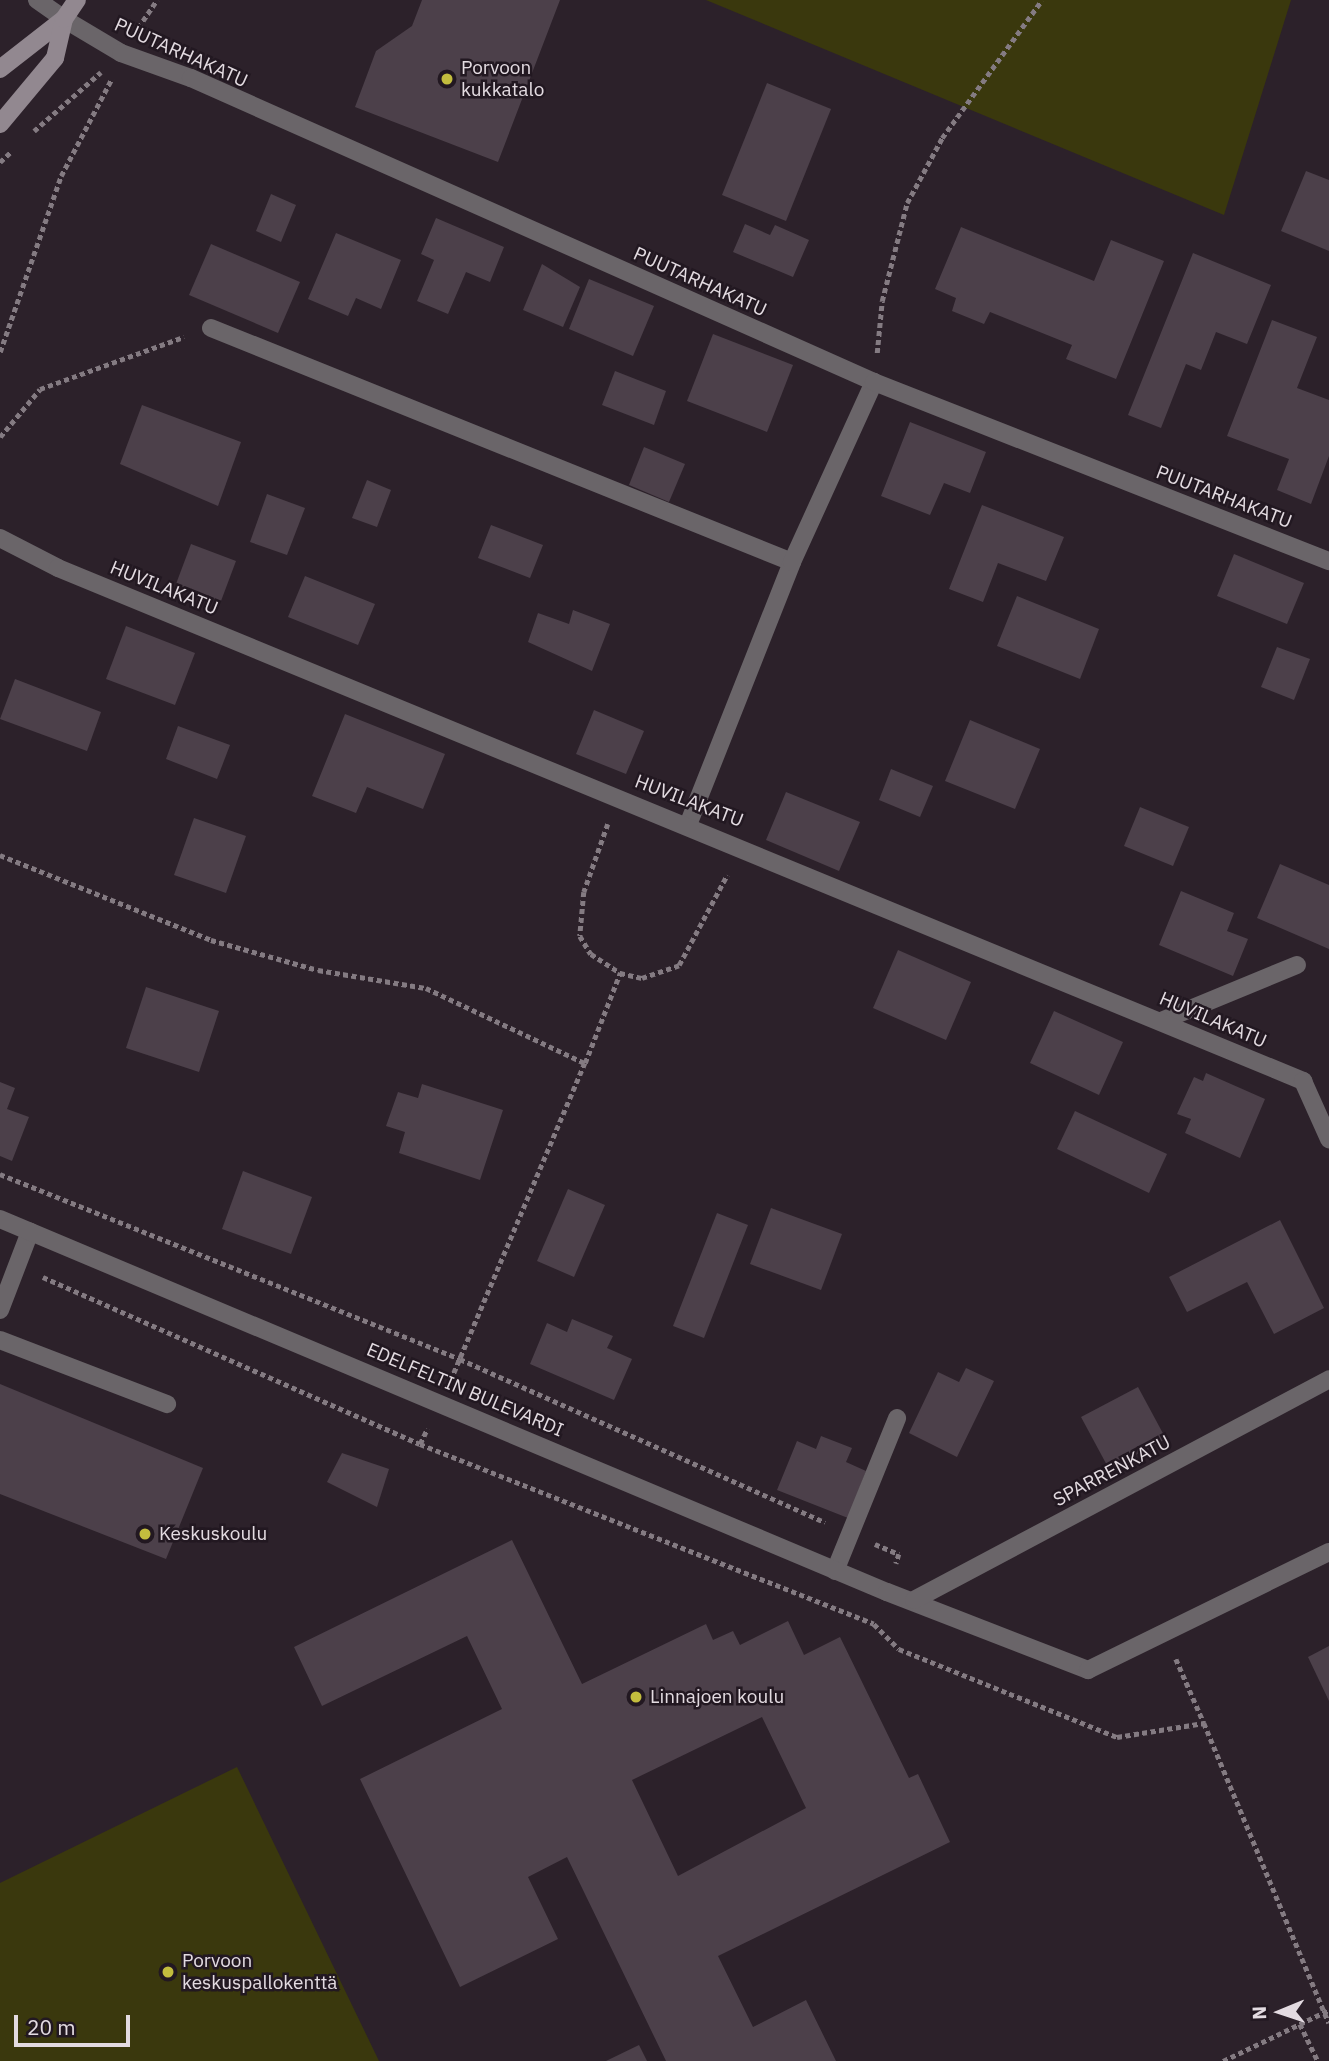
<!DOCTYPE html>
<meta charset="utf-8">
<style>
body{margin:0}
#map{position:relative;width:1329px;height:2061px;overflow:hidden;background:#2c212a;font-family:"IBM Plex Sans",sans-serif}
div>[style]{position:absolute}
.green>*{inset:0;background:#3a380d}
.building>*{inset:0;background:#4c404a}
.path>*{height:4.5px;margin-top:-2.25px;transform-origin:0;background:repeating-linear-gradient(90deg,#847b82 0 5px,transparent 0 8.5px)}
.lane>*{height:18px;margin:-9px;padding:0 9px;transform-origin:9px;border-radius:9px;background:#6a6569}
.street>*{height:18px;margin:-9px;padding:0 9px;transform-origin:9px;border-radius:9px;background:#6a6569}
.secondary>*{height:18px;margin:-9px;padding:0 9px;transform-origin:9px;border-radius:9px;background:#928890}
.dots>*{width:19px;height:19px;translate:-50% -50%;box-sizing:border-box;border:4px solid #221821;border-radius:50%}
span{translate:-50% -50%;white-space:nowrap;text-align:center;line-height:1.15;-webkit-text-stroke:5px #221821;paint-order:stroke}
.street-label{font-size:19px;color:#e3dbe1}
.poi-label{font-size:19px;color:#e3dbe1}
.left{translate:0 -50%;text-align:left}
.north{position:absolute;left:1245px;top:1977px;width:70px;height:70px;-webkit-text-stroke:5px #221821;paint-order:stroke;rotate:268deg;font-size:19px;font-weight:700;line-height:28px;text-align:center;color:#e3dbe1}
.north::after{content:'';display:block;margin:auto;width:24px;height:32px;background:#e3dbe1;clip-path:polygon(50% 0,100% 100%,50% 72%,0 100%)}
.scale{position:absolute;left:14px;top:2015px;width:116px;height:32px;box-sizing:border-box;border:4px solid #e3dbe1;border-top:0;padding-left:9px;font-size:21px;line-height:24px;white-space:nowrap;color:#e3dbe1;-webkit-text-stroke:5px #221821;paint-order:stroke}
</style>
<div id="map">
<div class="green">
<div style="clip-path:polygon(706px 0,1291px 0,1224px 215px)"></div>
<div style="clip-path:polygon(237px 1767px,379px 2061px,0 2061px,0 1883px)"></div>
</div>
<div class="building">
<div style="clip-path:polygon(422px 0,560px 0,498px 162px,355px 107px,376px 51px,412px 26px)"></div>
<div style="clip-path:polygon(767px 83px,831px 109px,786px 221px,722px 195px)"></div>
<div style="clip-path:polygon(1306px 171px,1329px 180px,1329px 251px,1281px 231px)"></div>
<div style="clip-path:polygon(271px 194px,296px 205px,281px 242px,256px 231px)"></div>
<div style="clip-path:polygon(436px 218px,504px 247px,490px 282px,466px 272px,448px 314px,417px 301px,434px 260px,421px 254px)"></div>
<div style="clip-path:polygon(745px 224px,770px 235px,775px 225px,809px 240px,793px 277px,733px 252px)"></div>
<div style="clip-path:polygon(961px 227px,1094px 281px,1111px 240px,1164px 261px,1116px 379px,1066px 359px,1072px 345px,990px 312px,984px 324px,952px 311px,956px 298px,935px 289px)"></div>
<div style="clip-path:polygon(336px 233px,401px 260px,381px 309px,356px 298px,348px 316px,308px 299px)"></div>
<div style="clip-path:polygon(211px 244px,300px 282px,278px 333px,189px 295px)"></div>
<div style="clip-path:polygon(1193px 253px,1271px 285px,1247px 344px,1216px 332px,1201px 370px,1186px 364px,1161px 428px,1128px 415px)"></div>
<div style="clip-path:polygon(542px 264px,580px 287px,563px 327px,523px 310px)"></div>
<div style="clip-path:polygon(589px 279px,654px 306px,633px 356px,569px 329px)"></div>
<div style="clip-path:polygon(1272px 320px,1317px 337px,1297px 388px,1329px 400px,1329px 456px,1311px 504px,1277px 490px,1289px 459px,1227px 436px)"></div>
<div style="clip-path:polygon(713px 334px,793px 365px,767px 432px,687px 401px)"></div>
<div style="clip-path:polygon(615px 371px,666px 391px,654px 425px,602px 405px)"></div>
<div style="clip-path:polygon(142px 405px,241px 442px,218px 506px,120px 464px)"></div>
<div style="clip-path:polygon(910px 422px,986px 452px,970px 493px,944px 483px,930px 515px,881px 496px)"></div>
<div style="clip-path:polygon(644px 447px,685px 464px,669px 502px,629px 485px)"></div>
<div style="clip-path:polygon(367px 480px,391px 490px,377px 527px,352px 518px)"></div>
<div style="clip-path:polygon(267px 494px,305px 508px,287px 555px,250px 542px)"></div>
<div style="clip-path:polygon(982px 505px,1064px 537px,1046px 581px,998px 563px,983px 602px,949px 589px)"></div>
<div style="clip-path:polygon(491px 525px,543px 545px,530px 578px,478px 558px)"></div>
<div style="clip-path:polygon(191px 544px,236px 561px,221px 601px,176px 584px)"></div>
<div style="clip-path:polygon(1234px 554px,1304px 583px,1287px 624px,1217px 596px)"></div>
<div style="clip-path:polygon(305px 576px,375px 604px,358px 645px,288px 617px)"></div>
<div style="clip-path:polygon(1017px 596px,1099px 629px,1080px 679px,997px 646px)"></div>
<div style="clip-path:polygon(573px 610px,610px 624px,592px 671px,528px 642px,538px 613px,569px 624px)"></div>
<div style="clip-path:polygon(126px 626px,195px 653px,175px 705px,106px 679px)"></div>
<div style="clip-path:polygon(1277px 647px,1310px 659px,1294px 700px,1261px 687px)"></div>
<div style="clip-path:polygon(15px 679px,101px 712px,87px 751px,0 719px)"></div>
<div style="clip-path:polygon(594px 710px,644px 731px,626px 774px,576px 754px)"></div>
<div style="clip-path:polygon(345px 714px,445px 754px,423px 809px,367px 787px,356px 813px,312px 796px)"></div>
<div style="clip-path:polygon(970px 720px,1040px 749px,1015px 809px,945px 781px)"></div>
<div style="clip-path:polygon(178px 726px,230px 745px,217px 779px,166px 759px)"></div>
<div style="clip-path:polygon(891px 769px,933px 786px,920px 817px,879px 800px)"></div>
<div style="clip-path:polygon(786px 792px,860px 822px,839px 871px,766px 840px)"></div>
<div style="clip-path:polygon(1140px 807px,1189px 827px,1173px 866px,1124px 846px)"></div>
<div style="clip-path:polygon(194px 818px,246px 836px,226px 893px,174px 875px)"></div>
<div style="clip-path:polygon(1280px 864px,1329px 885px,1329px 949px,1257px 918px)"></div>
<div style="clip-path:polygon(1181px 891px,1234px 913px,1227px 931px,1248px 939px,1233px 976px,1159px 945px)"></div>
<div style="clip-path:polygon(898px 950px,971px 982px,946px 1040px,873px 1008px)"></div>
<div style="clip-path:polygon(146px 987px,219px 1011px,199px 1072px,126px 1048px)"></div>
<div style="clip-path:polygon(1054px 1011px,1123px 1042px,1099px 1095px,1030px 1063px)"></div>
<div style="clip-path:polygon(1206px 1073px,1265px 1099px,1240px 1158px,1185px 1133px,1191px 1119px,1177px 1114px,1194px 1077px,1203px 1081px)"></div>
<div style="clip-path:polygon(0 1082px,15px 1088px,7px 1109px,29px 1117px,12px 1161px,0 1156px)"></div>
<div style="clip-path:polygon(422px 1084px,503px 1110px,480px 1180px,399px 1153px,405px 1132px,386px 1126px,398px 1092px,418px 1098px)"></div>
<div style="clip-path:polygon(1075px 1111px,1167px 1154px,1149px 1193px,1057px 1149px)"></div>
<div style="clip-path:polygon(243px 1171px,312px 1197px,291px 1254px,222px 1229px)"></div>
<div style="clip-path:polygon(568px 1189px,605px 1205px,574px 1277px,537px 1261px)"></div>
<div style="clip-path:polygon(771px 1208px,842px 1234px,821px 1290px,750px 1264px)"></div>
<div style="clip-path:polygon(717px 1213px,748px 1225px,704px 1338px,673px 1326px)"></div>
<div style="clip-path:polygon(1280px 1220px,1324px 1308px,1274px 1334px,1247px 1282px,1187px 1312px,1169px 1277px)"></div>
<div style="clip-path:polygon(572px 1319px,613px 1336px,607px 1348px,632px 1359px,614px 1400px,530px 1364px,547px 1323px,567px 1332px)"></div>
<div style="clip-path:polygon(966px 1368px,994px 1381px,957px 1457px,909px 1433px,938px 1372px,959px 1382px)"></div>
<div style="clip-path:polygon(0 1384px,203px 1468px,166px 1559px,0 1494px)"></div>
<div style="clip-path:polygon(1138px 1387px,1166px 1439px,1109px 1469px,1081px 1417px)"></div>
<div style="clip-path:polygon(821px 1436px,852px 1448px,846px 1462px,866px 1471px,848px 1518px,777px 1490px,797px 1441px,816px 1449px)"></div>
<div style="clip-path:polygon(342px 1453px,389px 1469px,377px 1507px,327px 1482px)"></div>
<div style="clip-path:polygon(evenodd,512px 1540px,582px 1684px,706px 1624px,713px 1640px,733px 1631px,740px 1645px,788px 1621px,804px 1655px,840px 1637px,909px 1778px,918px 1774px,950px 1842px,718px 1956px,753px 2027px,806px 2000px,836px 2061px,666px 2061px,567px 1857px,528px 1877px,558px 1939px,460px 1987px,360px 1779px,502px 1709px,467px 1636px,322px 1706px,294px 1647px,512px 1540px,762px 1717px,806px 1808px,678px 1876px,632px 1780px,762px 1717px)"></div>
<div style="clip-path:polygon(1329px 1646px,1329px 1701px,1308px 1657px)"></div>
<div style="clip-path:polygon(639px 2045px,647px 2061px,606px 2061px)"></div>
</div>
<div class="path">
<div style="left:138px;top:28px;width:34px;rotate:-56deg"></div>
<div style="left:34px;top:131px;width:89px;rotate:-41.4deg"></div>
<div style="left:0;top:162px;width:16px;rotate:-43deg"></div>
<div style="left:0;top:352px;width:186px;rotate:-70.9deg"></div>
<div style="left:61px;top:176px;width:110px;rotate:-62.5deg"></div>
<div style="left:877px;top:353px;width:52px;rotate:-84.5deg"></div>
<div style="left:882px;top:301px;width:101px;rotate:-75.7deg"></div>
<div style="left:907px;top:203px;width:74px;rotate:-61.7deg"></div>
<div style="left:942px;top:138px;width:170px;rotate:-54.1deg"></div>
<div style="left:0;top:437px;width:62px;rotate:-50.2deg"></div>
<div style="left:40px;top:389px;width:153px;rotate:-19.9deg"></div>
<div style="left:608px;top:824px;width:72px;rotate:109.4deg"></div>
<div style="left:584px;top:892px;width:44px;rotate:95.2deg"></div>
<div style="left:580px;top:936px;width:21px;rotate:59deg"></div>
<div style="left:591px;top:954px;width:35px;rotate:33deg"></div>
<div style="left:620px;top:973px;width:23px;rotate:13deg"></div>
<div style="left:642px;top:978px;width:39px;rotate:-19deg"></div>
<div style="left:679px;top:965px;width:102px;rotate:-61.9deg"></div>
<div style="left:0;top:855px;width:227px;rotate:21.9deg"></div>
<div style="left:211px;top:940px;width:111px;rotate:15.7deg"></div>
<div style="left:318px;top:970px;width:109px;rotate:9.5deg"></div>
<div style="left:426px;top:988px;width:176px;rotate:25.3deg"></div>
<div style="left:585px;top:1063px;width:344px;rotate:112.9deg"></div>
<div style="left:585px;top:1063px;width:97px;rotate:-68.7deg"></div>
<div style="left:0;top:1174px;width:496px;rotate:21.9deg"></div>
<div style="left:460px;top:1359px;width:400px;rotate:24.1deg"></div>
<div style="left:43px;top:1277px;width:412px;rotate:23.9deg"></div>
<div style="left:420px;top:1444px;width:488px;rotate:21.6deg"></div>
<div style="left:874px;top:1624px;width:35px;rotate:45deg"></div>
<div style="left:899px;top:1649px;width:235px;rotate:22deg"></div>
<div style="left:1117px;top:1737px;width:88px;rotate:-9.1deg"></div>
<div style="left:1204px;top:1723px;width:325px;rotate:67.4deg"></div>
<div style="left:420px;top:1444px;width:17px;rotate:-65deg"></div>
<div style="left:875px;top:1544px;width:26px;rotate:23deg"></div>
<div style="left:899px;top:1554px;width:10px;rotate:107deg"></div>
<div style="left:1176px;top:1659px;width:70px;rotate:66.4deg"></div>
<div style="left:1300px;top:2024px;width:41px;rotate:64.1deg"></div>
<div style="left:1223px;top:2061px;width:118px;rotate:-25.7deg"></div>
</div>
<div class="lane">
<div style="left:37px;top:0;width:33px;rotate:35deg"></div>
<div style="left:211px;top:328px;width:626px;rotate:21.94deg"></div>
<div style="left:688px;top:825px;width:283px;rotate:-68.4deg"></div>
<div style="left:792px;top:562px;width:198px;rotate:-65.5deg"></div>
<div style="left:1161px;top:1021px;width:147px;rotate:-22.4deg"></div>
<div style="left:0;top:1310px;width:84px;rotate:-69deg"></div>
<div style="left:0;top:1340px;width:179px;rotate:21deg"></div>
<div style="left:835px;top:1571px;width:165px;rotate:-67.9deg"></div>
</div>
<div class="street">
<div style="left:64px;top:19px;width:66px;rotate:30.8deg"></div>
<div style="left:121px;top:53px;width:74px;rotate:19.7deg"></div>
<div style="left:191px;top:78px;width:748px;rotate:23.99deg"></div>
<div style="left:874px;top:382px;width:489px;rotate:21.5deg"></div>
<div style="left:0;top:538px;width:65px;rotate:27.3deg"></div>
<div style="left:58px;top:568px;width:1347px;rotate:22.39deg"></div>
<div style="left:1303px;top:1081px;width:64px;rotate:65.9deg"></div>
<div style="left:0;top:1219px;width:962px;rotate:22.81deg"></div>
<div style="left:887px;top:1592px;width:216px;rotate:21.2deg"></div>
<div style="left:1088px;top:1670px;width:268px;rotate:-26.1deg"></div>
<div style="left:914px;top:1600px;width:470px;rotate:-28deg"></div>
</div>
<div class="secondary">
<div style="left:0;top:69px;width:81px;rotate:-38deg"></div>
<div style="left:0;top:124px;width:86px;rotate:-50.2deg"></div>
<div style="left:55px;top:58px;width:40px;rotate:-77deg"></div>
<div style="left:64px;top:19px;width:23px;rotate:-56deg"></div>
</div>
<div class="dots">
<div style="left:447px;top:79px;background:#c3bd3e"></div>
<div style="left:145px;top:1534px;background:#c3bd3e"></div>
<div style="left:636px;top:1697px;background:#c3bd3e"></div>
<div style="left:168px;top:1972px;background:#c3bd3e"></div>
</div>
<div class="street-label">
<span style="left:181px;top:53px;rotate:24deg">PUUTARHAKATU</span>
<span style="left:700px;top:282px;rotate:24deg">PUUTARHAKATU</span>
<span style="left:1224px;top:497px;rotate:21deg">PUUTARHAKATU</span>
<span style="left:164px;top:588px;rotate:22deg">HUVILAKATU</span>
<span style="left:689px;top:801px;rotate:21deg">HUVILAKATU</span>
<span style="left:1213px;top:1020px;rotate:23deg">HUVILAKATU</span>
<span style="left:465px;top:1390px;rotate:23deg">EDELFELTIN BULEVARDI</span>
<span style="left:1112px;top:1471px;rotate:-28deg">SPARRENKATU</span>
</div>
<div class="poi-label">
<span class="left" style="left:461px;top:79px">Porvoon<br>kukkatalo</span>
<span class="left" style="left:159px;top:1534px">Keskuskoulu</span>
<span class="left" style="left:650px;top:1697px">Linnajoen koulu</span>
<span class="left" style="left:182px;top:1972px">Porvoon<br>keskuspallokenttä</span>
</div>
<div class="north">N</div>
<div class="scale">20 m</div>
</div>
